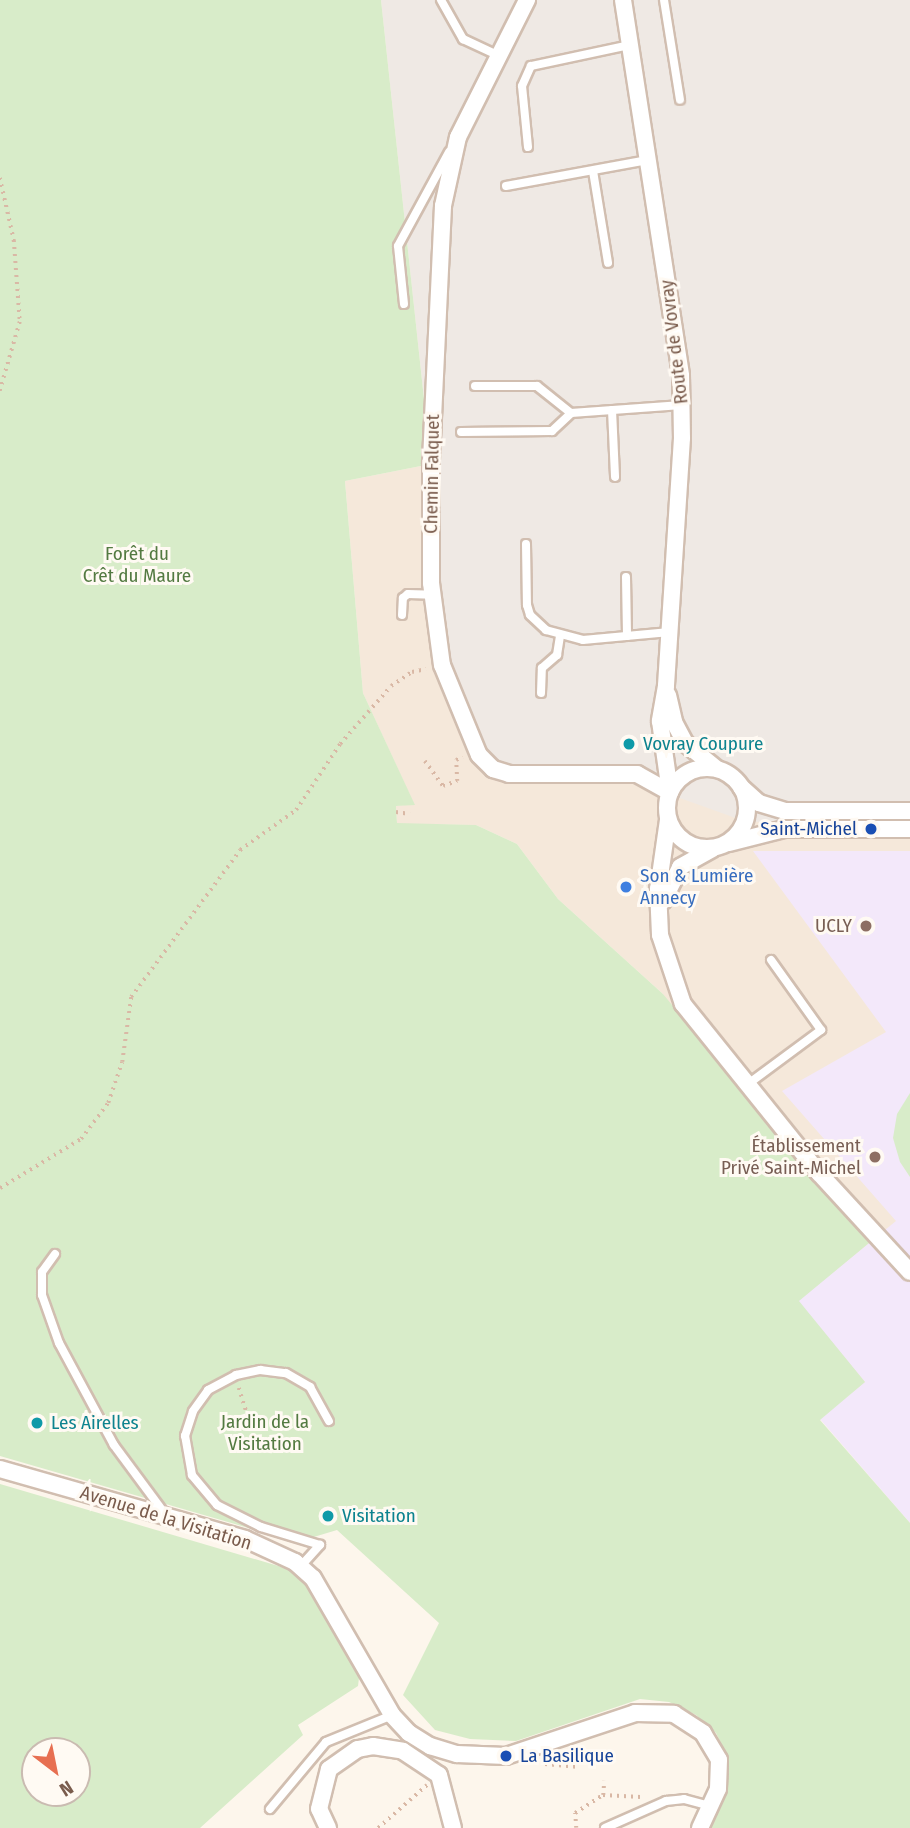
<!DOCTYPE html>
<meta charset="utf-8">
<style>
body{margin:0}
#map{position:relative;width:910px;height:1828px;overflow:hidden;background:#fdf6ec;font-family:"Fira Sans Condensed",sans-serif}
div>[style]{position:absolute}
.residential>*{inset:0;background:#f5e8da}
.industrial>*{inset:0;background:#efe9e4}
.education>*{inset:0;background:#f3e8fa}
.green>*{inset:0;background:#d8ecc9}
.path>*{height:3.5px;margin-top:-1.75px;transform-origin:0;background:repeating-linear-gradient(90deg,#d9b8a5 0 2px,transparent 0 7px)}
.roads{filter:drop-shadow(2px 0 #d1beb0) drop-shadow(-2px 0 #d1beb0) drop-shadow(0 2px #d1beb0) drop-shadow(0 -2px #d1beb0)}
.lane>*{height:8px;margin:-4px;padding:0 4px;transform-origin:4px;border-radius:4px;background:#fff}
.street>*{height:16px;margin:-8px;padding:0 8px;transform-origin:8px;border-radius:8px;background:#fff}
.street>.ring{margin:-8px;padding:0;box-sizing:content-box;background:none;border:16px solid #fff;border-radius:50%}
.dots>*{width:19px;height:19px;translate:-50% -50%;box-sizing:border-box;border:4px solid #fffaf3;border-radius:50%}
span{translate:-50% -50%;white-space:nowrap;text-align:center;line-height:1.15;-webkit-text-stroke:6px #fffaf3;paint-order:stroke}
.street-label{font-size:19px;color:#7a5c4d}
.park-label{font-size:19px;color:#537a41}
.culture-label{font-size:19px;color:#0d838f}
.left{translate:0 -50%;text-align:left}
.transit-label{font-size:19px;color:#164399}
.right{translate:-100% -50%;text-align:right}
.shop-label{font-size:19px;color:#366cbe}
.education-label{font-size:19px;color:#785e54}
.north{position:absolute;left:21px;top:1737px;width:70px;height:70px;box-sizing:border-box;background:#fffaf3;border:2px solid #cabbb1;border-radius:50%;rotate:148deg;font-size:19px;font-weight:700;line-height:28px;text-align:center;color:#7a5c4d}
.north::after{content:'';display:block;margin:auto;width:24px;height:32px;background:#e76f51;clip-path:polygon(50% 0,100% 100%,50% 72%,0 100%)}
</style>
<div id="map">
<div class="residential">
<div style="clip-path:polygon(431px 464px,637px 774px,910px 825px,910px 1523px,663px 994px,558px 899px,517px 844px,476px 825px,397px 824px,396px 806px,414px 804px,363px 693px,345px 481px)"></div>
</div>
<div class="industrial">
<div style="clip-path:polygon(381px 0,910px 0,910px 825px,871px 829px,744px 821px,649px 787px,637px 774px,493px 769px,442px 665px,431px 464px)"></div>
</div>
<div class="education">
<div style="clip-path:polygon(753px 851px,910px 851px,910px 1523px,820px 1419px,865px 1382px,798px 1301px,896px 1221px,782px 1091px,886px 1032px)"></div>
</div>
<div class="green">
<div style="clip-path:polygon(0 0,381px 0,431px 464px,345px 481px,363px 693px,415px 805px,396px 806px,397px 823px,476px 825px,517px 844px,558px 899px,663px 994px,869px 1243px,799px 1301px,865px 1382px,820px 1420px,910px 1523px,910px 1828px,706px 1828px,727px 1780px,727px 1756px,716px 1733px,696px 1715px,669px 1702px,640px 1699px,516px 1741px,470px 1739px,435px 1730px,403px 1695px,439px 1623px,337px 1530px,297px 1542px,0 1456px)"></div>
<div style="clip-path:polygon(910px 1093px,910px 1177px,900px 1162px,893px 1138px,897px 1114px)"></div>
<div style="clip-path:polygon(evenodd,0 1484px,292px 1570px,309px 1585px,360px 1670px,358px 1686px,298px 1725px,303px 1735px,200px 1828px,0 1828px,0 1484px,35px 1751px,77px 1751px,77px 1793px,35px 1793px,35px 1751px)"></div>
</div>
<div class="path">
<div style="left:0;top:178px;width:64px;rotate:77.3deg"></div>
<div style="left:14px;top:240px;width:82px;rotate:85.8deg"></div>
<div style="left:20px;top:322px;width:72px;rotate:106.2deg"></div>
<div style="left:425px;top:761px;width:31px;rotate:54deg"></div>
<div style="left:443px;top:786px;width:15px;rotate:-20deg"></div>
<div style="left:457px;top:781px;width:21px;rotate:-93deg"></div>
<div style="left:456px;top:760px;width:7px;rotate:-27deg"></div>
<div style="left:396px;top:812px;width:14px;rotate:8deg"></div>
<div style="left:0;top:1188px;width:95px;rotate:-31.2deg"></div>
<div style="left:81px;top:1139px;width:45px;rotate:-53.1deg"></div>
<div style="left:108px;top:1103px;width:43px;rotate:-71.1deg"></div>
<div style="left:122px;top:1062px;width:66px;rotate:-82.1deg"></div>
<div style="left:131px;top:997px;width:183px;rotate:-53.4deg"></div>
<div style="left:240px;top:850px;width:69px;rotate:-35.5deg"></div>
<div style="left:296px;top:810px;width:79px;rotate:-56.3deg"></div>
<div style="left:340px;top:744px;width:77px;rotate:-48.7deg"></div>
<div style="left:391px;top:686px;width:25px;rotate:-34deg"></div>
<div style="left:412px;top:672px;width:14px;rotate:-12deg"></div>
<div style="left:239px;top:1388px;width:53px;rotate:72.6deg"></div>
<div style="left:545px;top:1764px;width:34px;rotate:5deg"></div>
<div style="left:603px;top:1795px;width:14px;rotate:-86deg"></div>
<div style="left:378px;top:1828px;width:65px;rotate:-41.3deg"></div>
<div style="left:576px;top:1828px;width:15px;rotate:-94deg"></div>
<div style="left:575px;top:1813px;width:33px;rotate:-33deg"></div>
<div style="left:603px;top:1795px;width:38px;rotate:3deg"></div>
</div>
<div class="roads">
<div class="lane">
<div style="left:441px;top:0;width:45px;rotate:60.6deg"></div>
<div style="left:463px;top:39px;width:40px;rotate:25deg"></div>
<div style="left:664px;top:0;width:101px;rotate:80.9deg"></div>
<div style="left:528px;top:147px;width:61px;rotate:-95.6deg"></div>
<div style="left:522px;top:86px;width:22px;rotate:-66deg"></div>
<div style="left:531px;top:66px;width:101px;rotate:-12deg"></div>
<div style="left:593px;top:171px;width:93px;rotate:80.7deg"></div>
<div style="left:506px;top:186px;width:144px;rotate:-10.4deg"></div>
<div style="left:404px;top:304px;width:58px;rotate:-95.9deg"></div>
<div style="left:398px;top:246px;width:107px;rotate:-61.5deg"></div>
<div style="left:475px;top:386px;width:62px"></div>
<div style="left:537px;top:386px;width:43px;rotate:38.5deg"></div>
<div style="left:612px;top:410px;width:67px;rotate:87.4deg"></div>
<div style="left:461px;top:432px;width:91px;rotate:-0.6deg"></div>
<div style="left:552px;top:431px;width:26px;rotate:-43deg"></div>
<div style="left:571px;top:413px;width:111px;rotate:-4.1deg"></div>
<div style="left:526px;top:544px;width:61px;rotate:89.1deg"></div>
<div style="left:527px;top:605px;width:10px;rotate:73deg"></div>
<div style="left:530px;top:615px;width:22px;rotate:43deg"></div>
<div style="left:546px;top:630px;width:38px;rotate:15deg"></div>
<div style="left:583px;top:640px;width:87px;rotate:-5.3deg"></div>
<div style="left:626px;top:577px;width:59px;rotate:89deg"></div>
<div style="left:402px;top:615px;width:17px;rotate:-87deg"></div>
<div style="left:403px;top:598px;width:6px;rotate:-39deg"></div>
<div style="left:408px;top:594px;width:24px;rotate:2deg"></div>
<div style="left:541px;top:693px;width:25px;rotate:-88deg"></div>
<div style="left:542px;top:668px;width:20px;rotate:-41deg"></div>
<div style="left:557px;top:655px;width:20px;rotate:-81deg"></div>
<div style="left:748px;top:1084px;width:91px;rotate:-36.5deg"></div>
<div style="left:821px;top:1030px;width:86px;rotate:-125.5deg"></div>
<div style="left:55px;top:1254px;width:22px;rotate:126deg"></div>
<div style="left:42px;top:1272px;width:23px;rotate:90deg"></div>
<div style="left:42px;top:1295px;width:51px;rotate:70.5deg"></div>
<div style="left:59px;top:1343px;width:116px;rotate:61.7deg"></div>
<div style="left:114px;top:1445px;width:86px;rotate:53.5deg"></div>
<div style="left:300px;top:1567px;width:30px;rotate:-48deg"></div>
<div style="left:320px;top:1545px;width:62px;rotate:-163deg"></div>
<div style="left:261px;top:1527px;width:49px;rotate:-153.4deg"></div>
<div style="left:217px;top:1505px;width:39px;rotate:-130deg"></div>
<div style="left:192px;top:1475px;width:40px;rotate:-100deg"></div>
<div style="left:185px;top:1436px;width:26px;rotate:-72deg"></div>
<div style="left:193px;top:1411px;width:26px;rotate:-54deg"></div>
<div style="left:208px;top:1390px;width:32px;rotate:-28deg"></div>
<div style="left:236px;top:1375px;width:25px;rotate:-12deg"></div>
<div style="left:260px;top:1370px;width:26px;rotate:7deg"></div>
<div style="left:286px;top:1373px;width:28px;rotate:30deg"></div>
<div style="left:310px;top:1387px;width:39px;rotate:61deg"></div>
<div style="left:270px;top:1809px;width:87px;rotate:-50.1deg"></div>
<div style="left:326px;top:1742px;width:71px;rotate:-22.2deg"></div>
<div style="left:605px;top:1828px;width:67px;rotate:-23.9deg"></div>
<div style="left:666px;top:1801px;width:18px;rotate:-6deg"></div>
<div style="left:684px;top:1799px;width:28px;rotate:15deg"></div>
</div>
<div class="street">
<div style="left:527px;top:0;width:153px;rotate:116.7deg"></div>
<div style="left:458px;top:137px;width:71px;rotate:102.3deg"></div>
<div style="left:443px;top:206px;width:258px;rotate:92.7deg"></div>
<div style="left:431px;top:464px;width:119px;rotate:90deg"></div>
<div style="left:431px;top:583px;width:83px;rotate:82.4deg"></div>
<div style="left:442px;top:665px;width:97px;rotate:67.7deg"></div>
<div style="left:479px;top:755px;width:20px;rotate:45deg"></div>
<div style="left:493px;top:769px;width:17px;rotate:17deg"></div>
<div style="left:509px;top:774px;width:128px"></div>
<div style="left:637px;top:774px;width:38px;rotate:29deg"></div>
<div style="left:623px;top:0;width:380px;rotate:81.2deg"></div>
<div style="left:681px;top:376px;width:62px;rotate:89.1deg"></div>
<div style="left:682px;top:438px;width:249px;rotate:93.7deg"></div>
<div style="left:666px;top:686px;width:36px;rotate:100deg"></div>
<div style="left:660px;top:721px;width:72px;rotate:82deg"></div>
<div style="left:668px;top:695px;width:28px;rotate:77deg"></div>
<div style="left:674px;top:722px;width:24px;rotate:62deg"></div>
<div style="left:685px;top:743px;width:41px;rotate:39.1deg"></div>
<div class="ring" style="left:667px;top:768px;width:64px;height:64px"></div>
<div style="left:741px;top:787px;width:24px;rotate:42deg"></div>
<div style="left:759px;top:803px;width:27px;rotate:17deg"></div>
<div style="left:785px;top:811px;width:125px"></div>
<div style="left:668px;top:820px;width:70px;rotate:98.2deg"></div>
<div style="left:658px;top:889px;width:46px;rotate:87.5deg"></div>
<div style="left:660px;top:935px;width:73px;rotate:71.6deg"></div>
<div style="left:683px;top:1004px;width:217px;rotate:51.2deg"></div>
<div style="left:819px;top:1173px;width:134px;rotate:47.4deg"></div>
<div style="left:729px;top:843px;width:57px;rotate:-14.3deg"></div>
<div style="left:784px;top:829px;width:126px"></div>
<div style="left:663px;top:901px;width:38px;rotate:-63deg"></div>
<div style="left:680px;top:867px;width:37px;rotate:-29deg"></div>
<div style="left:0;top:1469px;width:255px;rotate:15.9deg"></div>
<div style="left:245px;top:1539px;width:55px;rotate:24.7deg"></div>
<div style="left:295px;top:1562px;width:24px;rotate:42deg"></div>
<div style="left:313px;top:1578px;width:158px;rotate:60deg"></div>
<div style="left:392px;top:1715px;width:25px;rotate:47deg"></div>
<div style="left:409px;top:1733px;width:25px;rotate:32deg"></div>
<div style="left:430px;top:1746px;width:28px;rotate:17deg"></div>
<div style="left:457px;top:1754px;width:49px;rotate:2.3deg"></div>
<div style="left:506px;top:1756px;width:136px;rotate:-18.4deg"></div>
<div style="left:635px;top:1713px;width:39px;rotate:1deg"></div>
<div style="left:674px;top:1714px;width:35px;rotate:33deg"></div>
<div style="left:703px;top:1733px;width:31px;rotate:59deg"></div>
<div style="left:719px;top:1760px;width:29px;rotate:92deg"></div>
<div style="left:718px;top:1789px;width:43px;rotate:114.8deg"></div>
<div style="left:328px;top:1828px;width:21px;rotate:-115deg"></div>
<div style="left:319px;top:1809px;width:41px;rotate:-76deg"></div>
<div style="left:329px;top:1769px;width:35px;rotate:-35deg"></div>
<div style="left:358px;top:1749px;width:15px;rotate:-11deg"></div>
<div style="left:373px;top:1746px;width:30px;rotate:9deg"></div>
<div style="left:403px;top:1751px;width:43px;rotate:33.7deg"></div>
<div style="left:439px;top:1775px;width:55px;rotate:75.2deg"></div>
</div>
</div>
<div class="dots">
<div style="left:629px;top:744px;background:#0f9aa8"></div>
<div style="left:871px;top:829px;background:#1a4fb4"></div>
<div style="left:626px;top:887px;background:#3f7fe0"></div>
<div style="left:866px;top:926px;background:#8d6e63"></div>
<div style="left:875px;top:1157px;background:#8d6e63"></div>
<div style="left:37px;top:1423px;background:#0f9aa8"></div>
<div style="left:328px;top:1516px;background:#0f9aa8"></div>
<div style="left:506px;top:1756px;background:#1a4fb4"></div>
</div>
<div class="street-label">
<span style="left:674px;top:342px;rotate:-97deg">Route de Vovray</span>
<span style="left:432px;top:474px;rotate:-89deg">Chemin Falquet</span>
<span style="left:166px;top:1518px;rotate:17deg">Avenue de la Visitation</span>
</div>
<div class="park-label">
<span style="left:137px;top:565px">Forêt du<br>Crêt du Maure</span>
<span style="left:265px;top:1433px">Jardin de la<br>Visitation</span>
</div>
<div class="culture-label">
<span class="left" style="left:643px;top:744px">Vovray Coupure</span>
<span class="left" style="left:51px;top:1423px">Les Airelles</span>
<span class="left" style="left:342px;top:1516px">Visitation</span>
</div>
<div class="transit-label">
<span class="right" style="left:857px;top:829px">Saint-Michel</span>
<span class="left" style="left:520px;top:1756px">La Basilique</span>
</div>
<div class="shop-label">
<span class="left" style="left:640px;top:887px">Son &amp; Lumière<br>Annecy</span>
</div>
<div class="education-label">
<span class="right" style="left:852px;top:926px">UCLY</span>
<span class="right" style="left:861px;top:1157px">Établissement<br>Privé Saint-Michel</span>
</div>
<div class="north">N</div>
</div>
